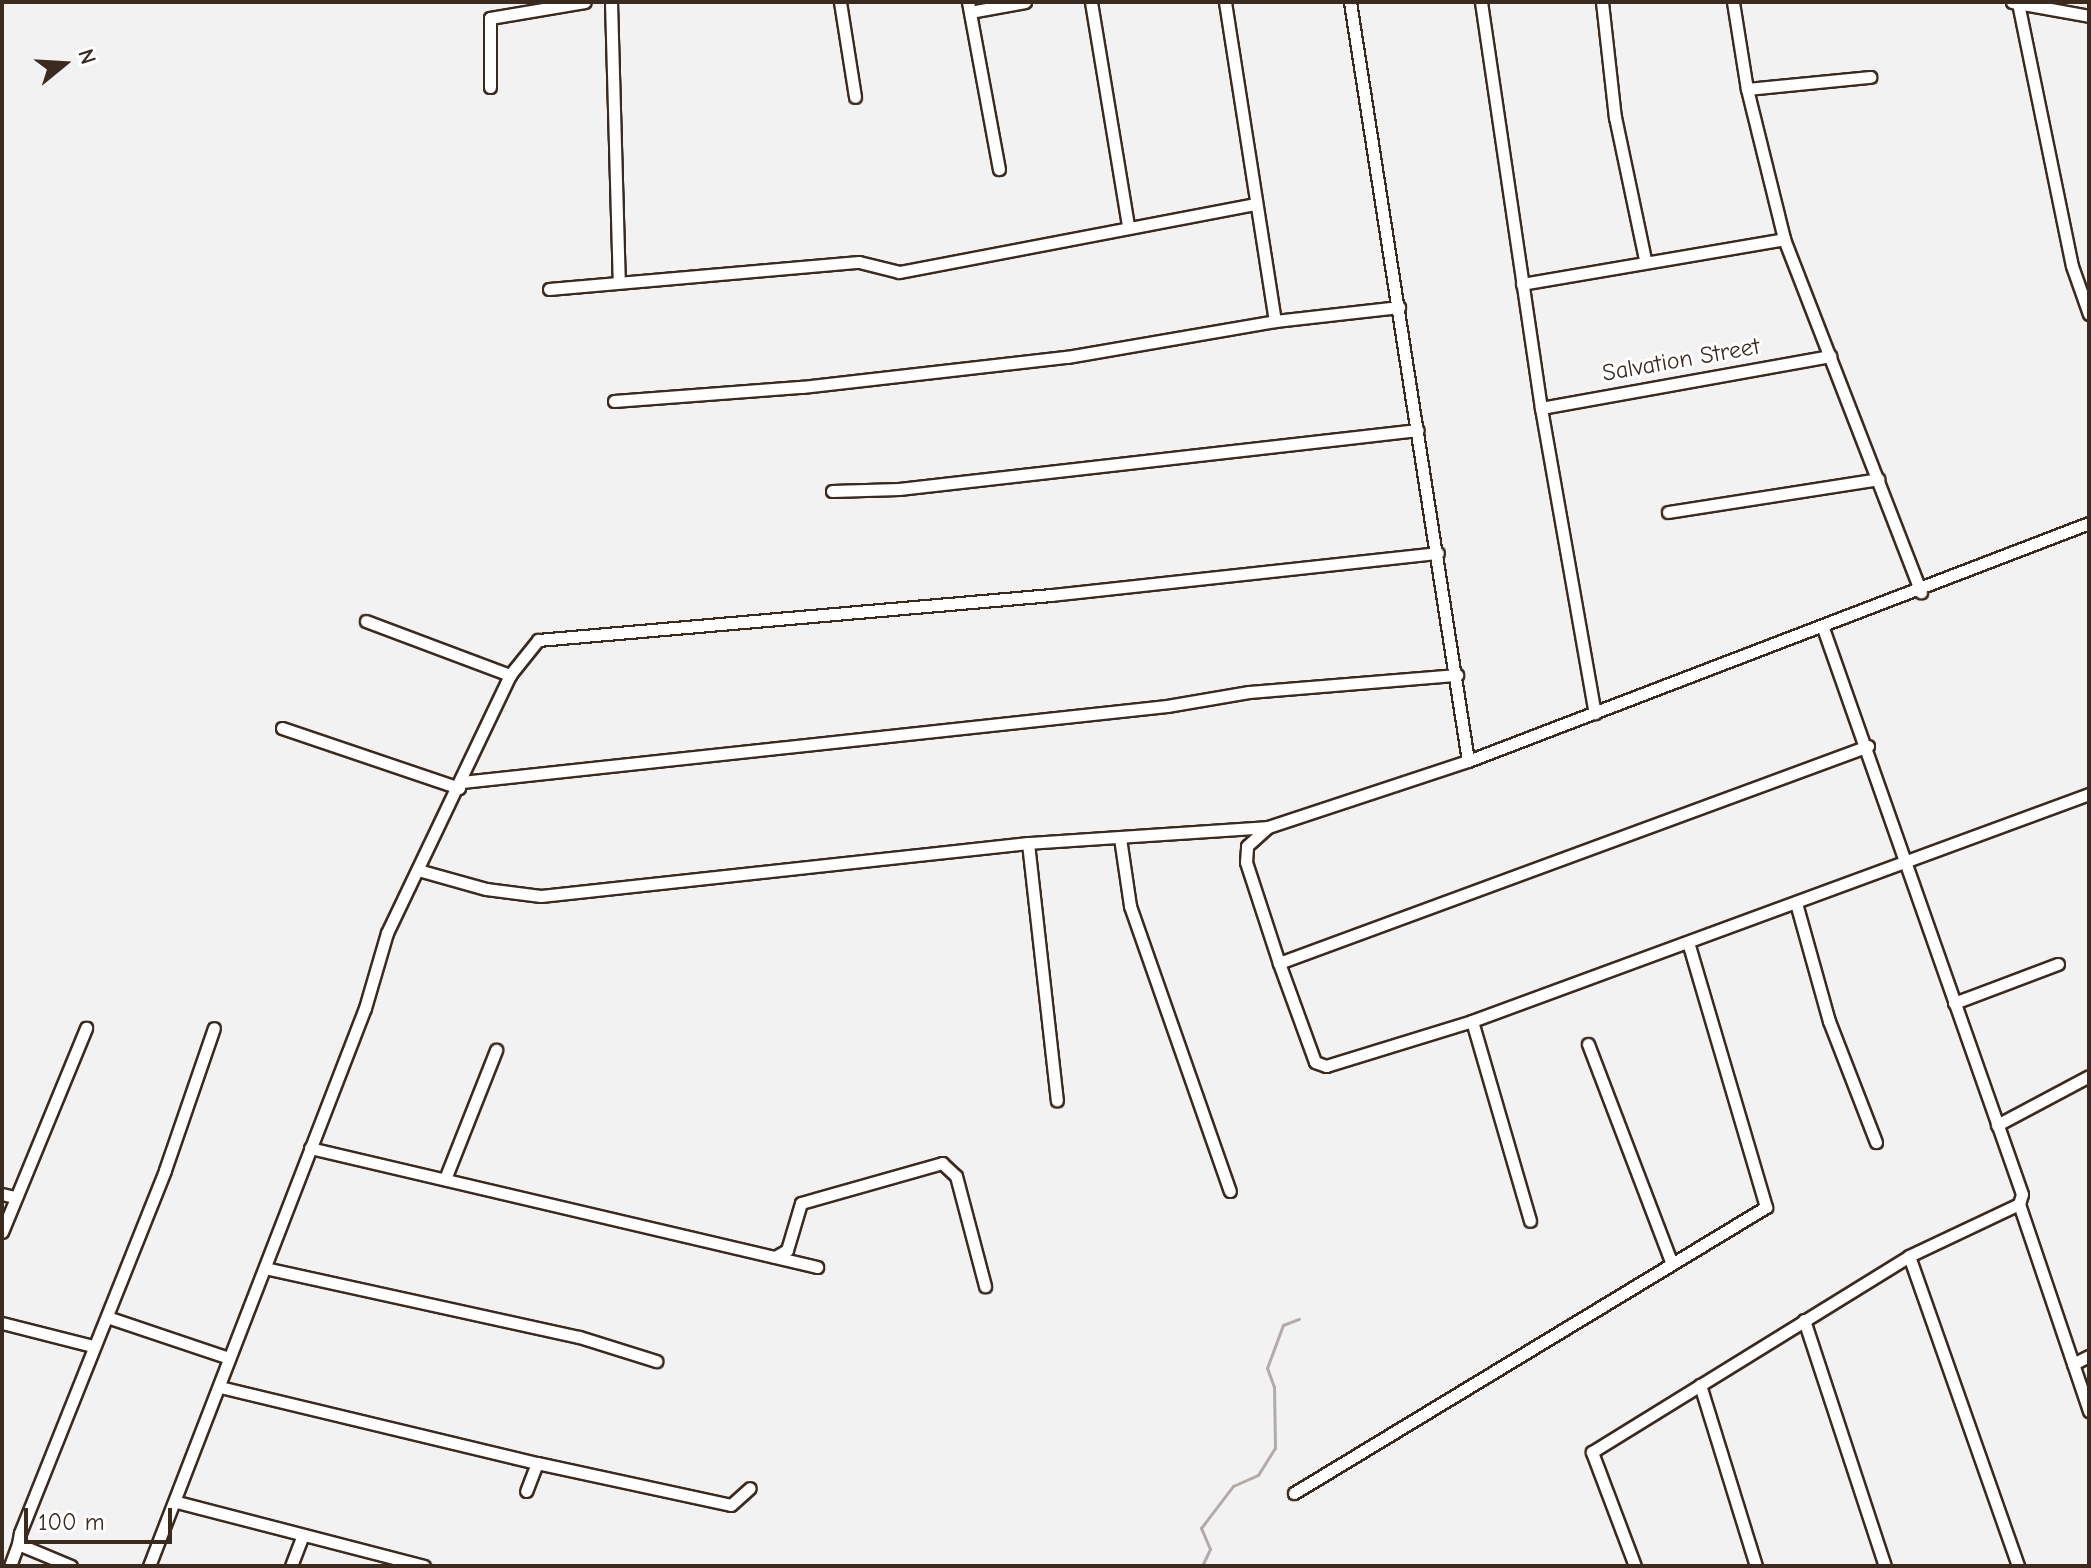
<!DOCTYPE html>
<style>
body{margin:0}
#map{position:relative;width:2091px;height:1568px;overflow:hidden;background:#f3f2f2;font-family:"Comic Neue",sans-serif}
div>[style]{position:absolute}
.stream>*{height:3px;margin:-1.5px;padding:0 1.5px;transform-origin:1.5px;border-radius:1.5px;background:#b2aba7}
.roads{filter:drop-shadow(2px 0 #3b2a1e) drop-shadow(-2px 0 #3b2a1e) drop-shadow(0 2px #3b2a1e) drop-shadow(0 -2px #3b2a1e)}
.street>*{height:11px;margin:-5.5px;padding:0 5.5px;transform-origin:5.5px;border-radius:5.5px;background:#fff}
span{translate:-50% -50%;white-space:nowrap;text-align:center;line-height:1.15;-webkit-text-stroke:6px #fff;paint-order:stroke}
.street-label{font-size:24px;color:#3b2a1e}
.frame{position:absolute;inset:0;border:4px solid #3b2a1e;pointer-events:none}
.north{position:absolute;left:24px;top:24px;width:80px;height:80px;-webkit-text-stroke:6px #fff;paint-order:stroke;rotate:72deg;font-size:22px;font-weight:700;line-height:32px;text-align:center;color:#3b2a1e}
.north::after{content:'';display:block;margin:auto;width:28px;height:36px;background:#3b2a1e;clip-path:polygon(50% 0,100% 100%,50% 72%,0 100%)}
.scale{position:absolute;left:24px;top:1508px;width:148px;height:36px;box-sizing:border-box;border:4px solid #3b2a1e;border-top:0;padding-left:10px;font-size:24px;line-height:28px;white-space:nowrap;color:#3b2a1e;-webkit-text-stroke:6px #fff;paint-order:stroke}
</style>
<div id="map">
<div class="stream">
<div style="left:1202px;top:1566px;width:19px;rotate:-65deg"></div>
<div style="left:1210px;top:1549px;width:23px;rotate:-113deg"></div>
<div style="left:1201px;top:1528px;width:53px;rotate:-52.7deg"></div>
<div style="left:1233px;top:1486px;width:27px;rotate:-24deg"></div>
<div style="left:1258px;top:1475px;width:32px;rotate:-58deg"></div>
<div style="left:1275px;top:1448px;width:61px;rotate:-90.9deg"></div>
<div style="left:1274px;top:1387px;width:20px;rotate:-110deg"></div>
<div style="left:1267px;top:1368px;width:46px;rotate:-69.6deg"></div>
<div style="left:1283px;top:1325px;width:17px;rotate:-21deg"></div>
</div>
<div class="roads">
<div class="street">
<div style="left:611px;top:2px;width:279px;rotate:88.4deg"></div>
<div style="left:840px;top:2px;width:96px;rotate:81deg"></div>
<div style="left:968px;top:2px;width:170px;rotate:79.5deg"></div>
<div style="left:1091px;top:2px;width:226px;rotate:80.6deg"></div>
<div style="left:1225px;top:2px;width:323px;rotate:81.1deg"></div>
<div style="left:1350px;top:2px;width:768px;rotate:81.16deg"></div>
<div style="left:1481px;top:2px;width:410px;rotate:81.6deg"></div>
<div style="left:1541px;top:408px;width:310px;rotate:80deg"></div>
<div style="left:1602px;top:2px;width:116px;rotate:83.6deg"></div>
<div style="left:1615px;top:117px;width:145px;rotate:78.1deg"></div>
<div style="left:1733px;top:2px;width:88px;rotate:80.9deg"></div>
<div style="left:1747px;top:89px;width:124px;rotate:-5.6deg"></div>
<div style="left:2012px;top:2px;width:78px;rotate:10.3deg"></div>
<div style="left:2018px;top:3px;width:268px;rotate:78.4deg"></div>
<div style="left:2072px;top:266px;width:51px;rotate:70.5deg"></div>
<div style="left:970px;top:12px;width:56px;rotate:-10.3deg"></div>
<div style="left:490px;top:87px;width:69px;rotate:-90deg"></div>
<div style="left:490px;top:18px;width:96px;rotate:-9.6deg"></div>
<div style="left:1747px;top:89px;width:154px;rotate:76.1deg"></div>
<div style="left:1784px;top:239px;width:379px;rotate:68.8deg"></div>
<div style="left:1522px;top:284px;width:266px;rotate:-9.7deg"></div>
<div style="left:549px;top:289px;width:311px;rotate:-5deg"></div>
<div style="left:859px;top:262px;width:41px;rotate:14deg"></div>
<div style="left:899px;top:272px;width:363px;rotate:-10.8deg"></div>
<div style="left:614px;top:401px;width:189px;rotate:-4.3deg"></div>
<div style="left:802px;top:387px;width:267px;rotate:-6.5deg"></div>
<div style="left:1067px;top:357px;width:211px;rotate:-9.8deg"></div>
<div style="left:1275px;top:321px;width:125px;rotate:-6.4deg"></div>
<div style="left:1541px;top:408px;width:294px;rotate:-10.2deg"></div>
<div style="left:832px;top:491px;width:67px;rotate:-1.7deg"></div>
<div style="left:899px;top:489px;width:522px;rotate:-6.49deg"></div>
<div style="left:1668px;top:512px;width:213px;rotate:-8.9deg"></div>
<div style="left:366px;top:621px;width:154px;rotate:20.6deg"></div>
<div style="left:282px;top:728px;width:187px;rotate:18.7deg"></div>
<div style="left:1868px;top:746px;width:628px;rotate:159.78deg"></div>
<div style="left:1279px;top:963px;width:106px;rotate:-108.1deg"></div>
<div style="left:1246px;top:862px;width:16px;rotate:-86deg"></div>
<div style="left:1247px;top:846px;width:28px;rotate:-42deg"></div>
<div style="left:1268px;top:827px;width:211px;rotate:-18.3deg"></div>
<div style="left:1468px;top:761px;width:665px;rotate:-20.97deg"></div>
<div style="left:462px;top:782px;width:709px;rotate:-6.15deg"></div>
<div style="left:1167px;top:706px;width:83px;rotate:-9.7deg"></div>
<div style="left:1249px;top:692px;width:209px;rotate:-4.7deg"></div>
<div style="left:1120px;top:838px;width:69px;rotate:81.6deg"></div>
<div style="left:1130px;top:906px;width:302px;rotate:70.7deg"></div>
<div style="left:1028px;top:843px;width:259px;rotate:83.6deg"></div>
<div style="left:418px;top:870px;width:71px;rotate:15.6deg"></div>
<div style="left:486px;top:889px;width:55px;rotate:7.3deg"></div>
<div style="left:541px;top:896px;width:490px;rotate:-6.2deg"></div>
<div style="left:1028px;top:843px;width:240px;rotate:-3.8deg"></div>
<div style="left:1796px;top:903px;width:123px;rotate:74.4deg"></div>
<div style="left:1829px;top:1021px;width:130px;rotate:68.8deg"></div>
<div style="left:1279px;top:963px;width:105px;rotate:70deg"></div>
<div style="left:1315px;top:1062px;width:12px;rotate:20deg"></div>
<div style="left:1326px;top:1066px;width:153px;rotate:-17.1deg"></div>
<div style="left:1472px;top:1021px;width:657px;rotate:-20.2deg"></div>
<div style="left:1954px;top:1003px;width:111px;rotate:-20.6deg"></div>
<div style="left:1472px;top:1021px;width:208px;rotate:73.8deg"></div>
<div style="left:1588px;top:1044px;width:235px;rotate:69.1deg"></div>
<div style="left:1997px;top:1125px;width:104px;rotate:-28deg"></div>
<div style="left:310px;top:1148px;width:521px;rotate:13.21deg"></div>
<div style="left:445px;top:1179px;width:139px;rotate:-68.4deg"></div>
<div style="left:2px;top:1194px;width:12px;rotate:14deg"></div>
<div style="left:2019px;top:1204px;width:219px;rotate:71.3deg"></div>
<div style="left:2px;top:1232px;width:221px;rotate:-67.6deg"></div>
<div style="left:1909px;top:1256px;width:329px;rotate:70.6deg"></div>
<div style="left:775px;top:1257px;width:14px;rotate:-30deg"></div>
<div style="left:787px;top:1250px;width:49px;rotate:-73.4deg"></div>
<div style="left:801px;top:1203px;width:147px;rotate:-15.8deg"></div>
<div style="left:942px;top:1163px;width:19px;rotate:43deg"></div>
<div style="left:956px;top:1176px;width:114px;rotate:75.2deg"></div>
<div style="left:265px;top:1268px;width:321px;rotate:12.4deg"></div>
<div style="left:579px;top:1337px;width:81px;rotate:17.3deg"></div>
<div style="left:107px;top:1317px;width:129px;rotate:18.6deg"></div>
<div style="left:1804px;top:1320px;width:259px;rotate:71.8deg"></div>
<div style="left:2px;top:1323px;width:94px;rotate:14.2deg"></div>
<div style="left:2073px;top:1364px;width:18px;rotate:-27deg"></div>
<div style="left:1700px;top:1385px;width:189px;rotate:72.8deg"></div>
<div style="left:220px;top:1387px;width:326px;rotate:13.5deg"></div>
<div style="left:537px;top:1463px;width:30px;rotate:111deg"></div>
<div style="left:537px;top:1463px;width:198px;rotate:12.2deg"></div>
<div style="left:731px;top:1505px;width:25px;rotate:-42deg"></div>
<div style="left:1294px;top:1493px;width:552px;rotate:-31.21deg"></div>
<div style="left:1766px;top:1207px;width:276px;rotate:-106.4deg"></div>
<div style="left:177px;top:1502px;width:255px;rotate:14.5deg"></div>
<div style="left:10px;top:1566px;width:23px;rotate:-70deg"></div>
<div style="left:71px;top:1566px;width:57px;rotate:-157.5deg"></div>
<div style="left:18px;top:1544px;width:11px;rotate:-80deg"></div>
<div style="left:20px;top:1533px;width:391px;rotate:-68.2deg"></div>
<div style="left:165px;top:1170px;width:150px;rotate:-71deg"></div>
<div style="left:149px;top:1566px;width:598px;rotate:-68.84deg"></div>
<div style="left:365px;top:1008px;width:78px;rotate:-73.7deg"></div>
<div style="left:387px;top:933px;width:286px;rotate:-64.5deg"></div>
<div style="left:510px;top:675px;width:45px;rotate:-51.3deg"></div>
<div style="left:538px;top:640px;width:515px;rotate:-5.01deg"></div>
<div style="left:1051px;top:595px;width:389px;rotate:-6.2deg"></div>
<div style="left:291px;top:1566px;width:31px;rotate:-69deg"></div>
<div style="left:1635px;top:1566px;width:122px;rotate:-110.7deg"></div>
<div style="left:1592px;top:1452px;width:373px;rotate:-31.7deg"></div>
<div style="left:1909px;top:1256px;width:122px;rotate:-25.3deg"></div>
<div style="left:2019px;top:1204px;width:10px;rotate:-73deg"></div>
<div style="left:2022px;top:1194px;width:600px;rotate:-109.37deg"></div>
</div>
</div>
<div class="street-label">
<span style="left:1681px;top:360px;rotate:-10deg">Salvation Street</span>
</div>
<div class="frame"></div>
<div class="north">N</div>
<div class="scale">100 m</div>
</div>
